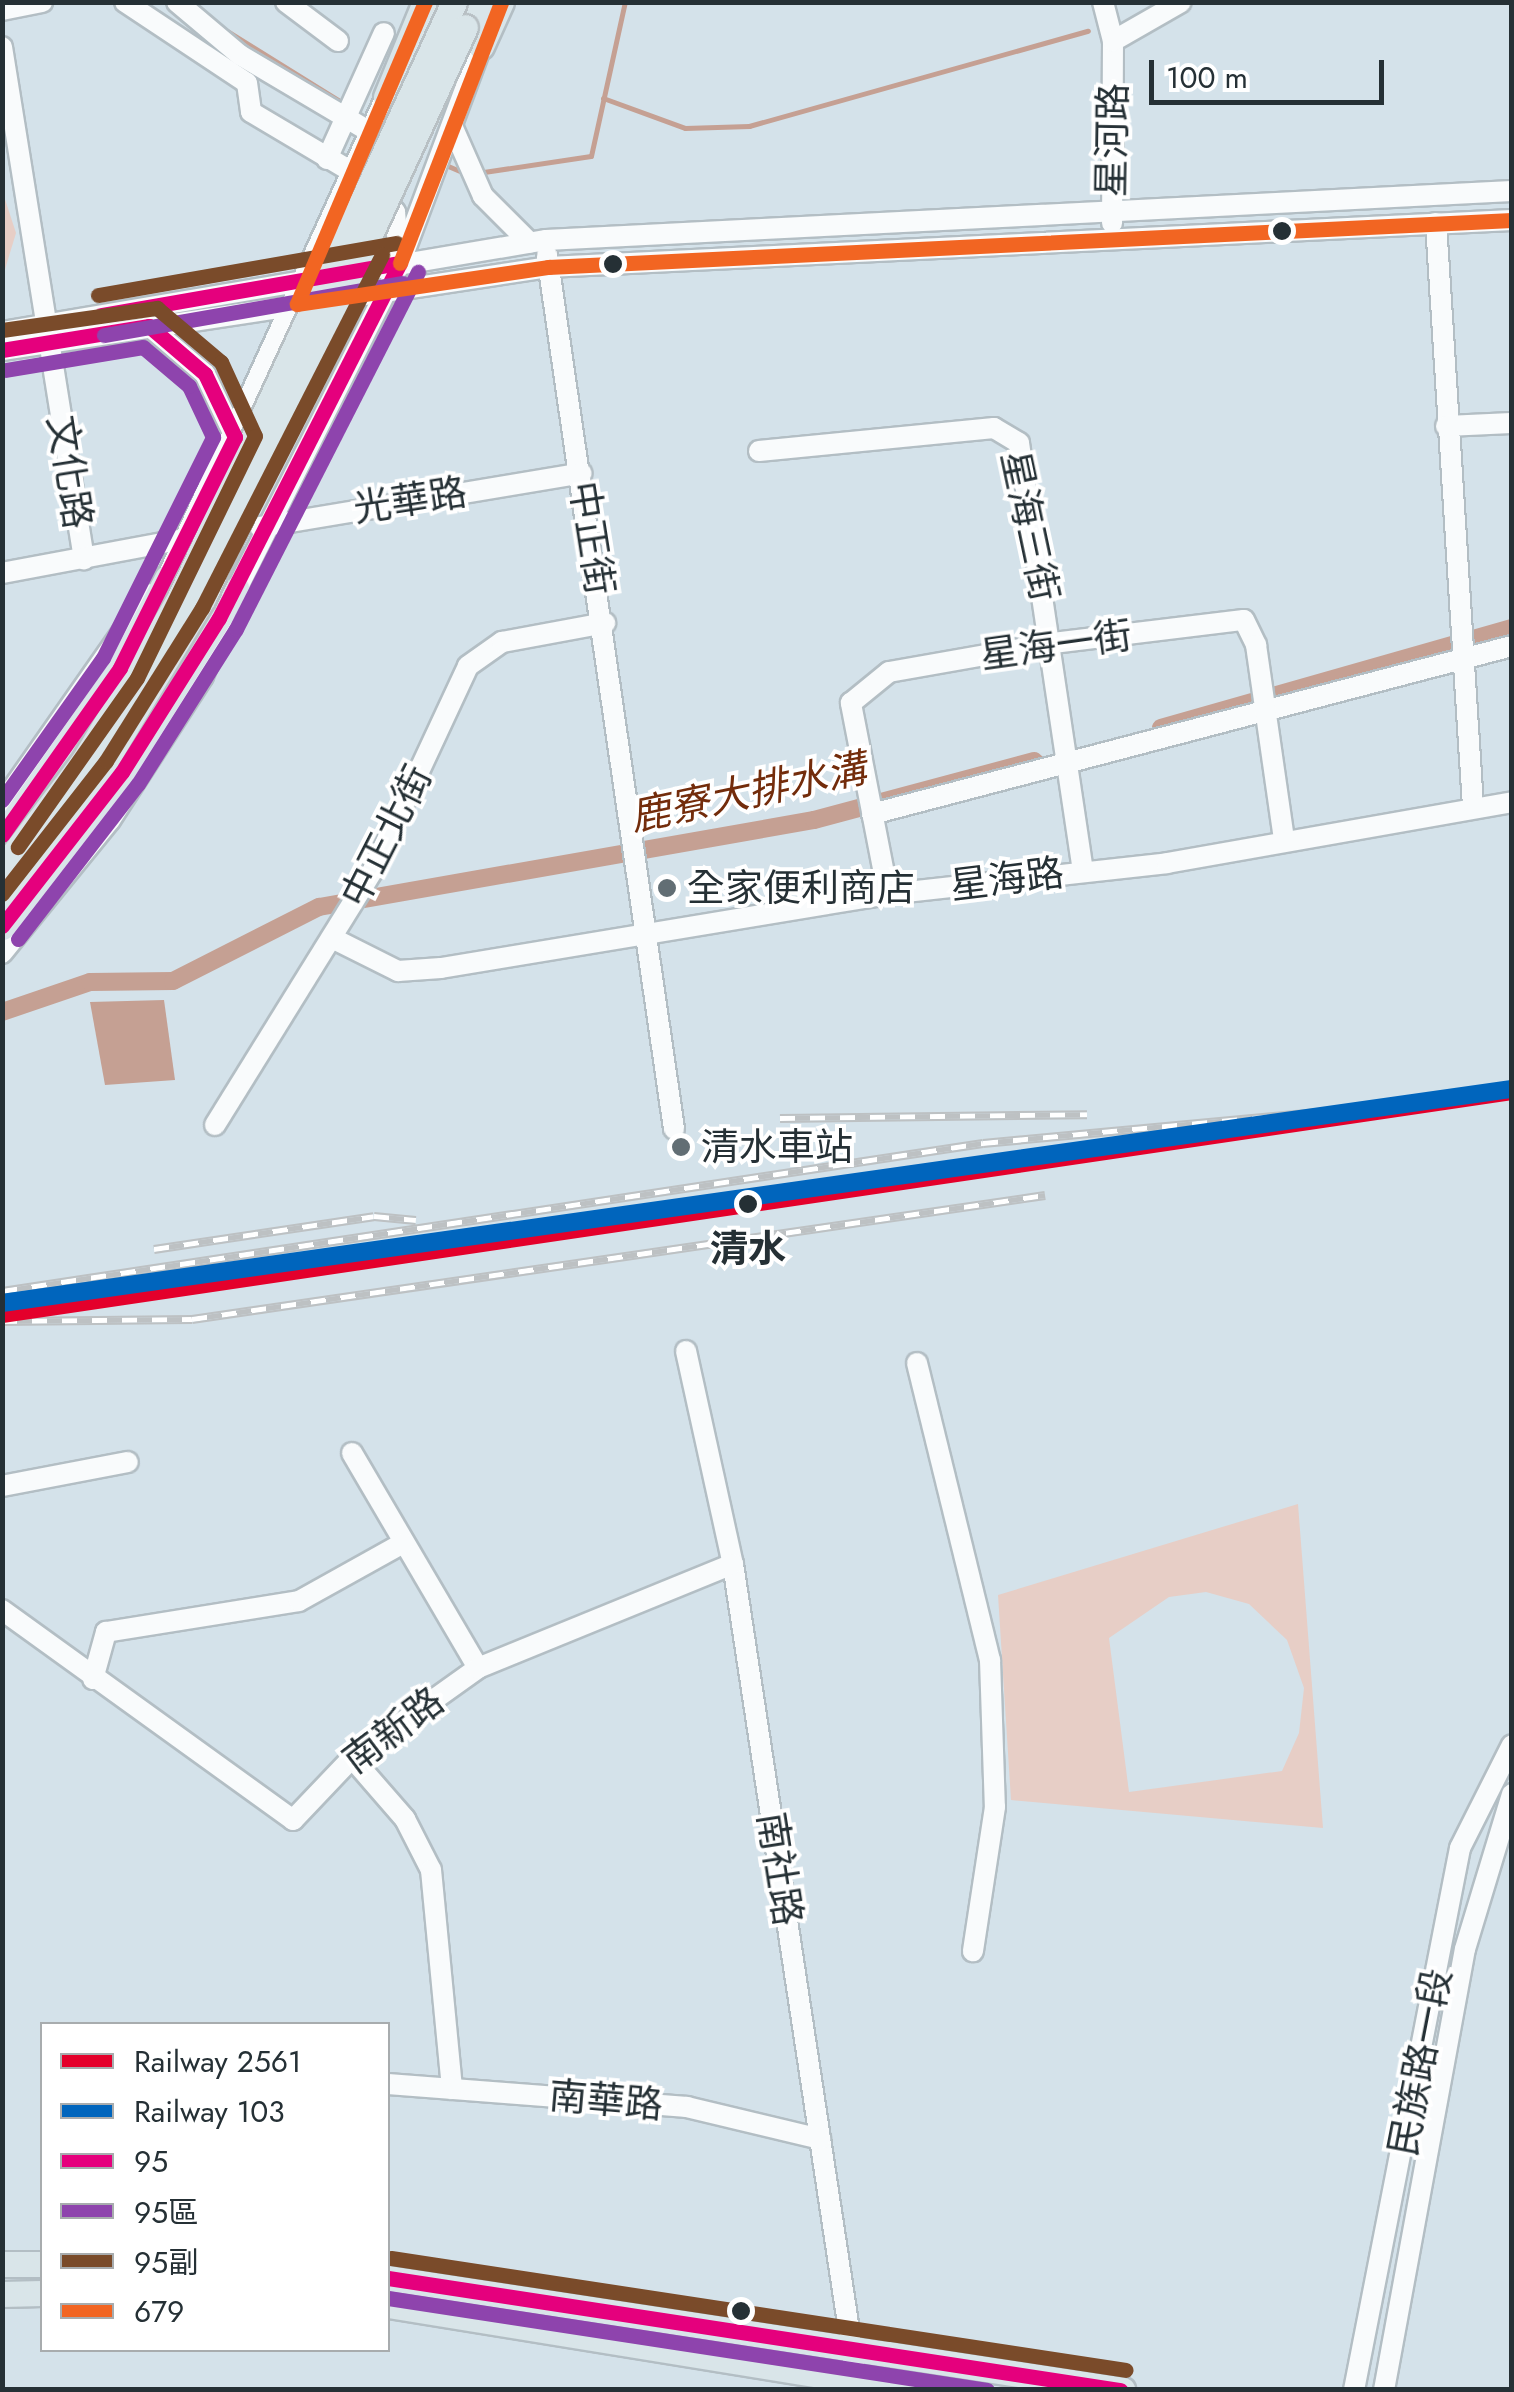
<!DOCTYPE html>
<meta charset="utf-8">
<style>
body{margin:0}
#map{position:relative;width:1514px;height:2392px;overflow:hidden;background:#d4e2ea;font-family:Jost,"Noto Sans TC",sans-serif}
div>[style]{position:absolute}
.green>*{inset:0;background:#e7cec6}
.water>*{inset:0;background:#c5a093}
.stream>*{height:5px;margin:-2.5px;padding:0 2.5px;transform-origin:2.5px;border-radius:2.5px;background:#c5a093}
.canal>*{height:18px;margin:-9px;padding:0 9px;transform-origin:9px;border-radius:9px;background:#c5a093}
.roads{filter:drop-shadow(2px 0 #b3bec4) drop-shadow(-2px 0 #b3bec4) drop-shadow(0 2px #b3bec4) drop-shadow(0 -2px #b3bec4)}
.minor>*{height:20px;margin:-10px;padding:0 10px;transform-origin:10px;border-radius:10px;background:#f9fbfc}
.major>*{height:25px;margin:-12.5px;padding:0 12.5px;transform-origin:12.5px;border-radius:12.5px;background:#d9e5e9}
.rail>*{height:9px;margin-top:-4.5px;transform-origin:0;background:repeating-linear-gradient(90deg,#fff 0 15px,#bdc1c3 0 30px);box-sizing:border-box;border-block:2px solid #bdc1c3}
.bridges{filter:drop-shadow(2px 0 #b8c0c4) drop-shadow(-2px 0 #b8c0c4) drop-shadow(0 2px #b8c0c4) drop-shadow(0 -2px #b8c0c4)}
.major-bridge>*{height:25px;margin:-12.5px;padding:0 12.5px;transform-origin:12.5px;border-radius:12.5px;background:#d9e5e9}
.bus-1>*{height:15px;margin:-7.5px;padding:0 7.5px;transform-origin:7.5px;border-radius:7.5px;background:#e5007d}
.bus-2>*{height:15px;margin:-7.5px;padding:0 7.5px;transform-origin:7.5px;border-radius:7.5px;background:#8e44ad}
.bus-3>*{height:15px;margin:-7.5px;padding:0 7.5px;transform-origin:7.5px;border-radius:7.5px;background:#7a4b2a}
.bus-4>*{height:15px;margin:-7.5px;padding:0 7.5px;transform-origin:7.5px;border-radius:7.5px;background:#f26522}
.rail-1>*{height:18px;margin:-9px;padding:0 9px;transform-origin:9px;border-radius:9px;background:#e4002b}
.rail-2>*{height:18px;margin:-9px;padding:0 9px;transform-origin:9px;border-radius:9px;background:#0065bd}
.dots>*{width:28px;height:28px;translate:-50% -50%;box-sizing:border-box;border:5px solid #fff;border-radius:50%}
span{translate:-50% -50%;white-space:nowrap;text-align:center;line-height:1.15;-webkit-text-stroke:8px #fff;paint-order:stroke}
.street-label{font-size:38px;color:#253035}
.poi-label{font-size:38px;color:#253035}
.left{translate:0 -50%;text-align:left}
.stop-label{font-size:38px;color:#253035;font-weight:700}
.water-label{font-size:40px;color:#732c0b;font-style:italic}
.frame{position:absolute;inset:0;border:5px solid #253035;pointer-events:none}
.legend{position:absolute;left:40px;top:2022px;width:350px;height:330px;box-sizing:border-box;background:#fff;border:2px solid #a8acae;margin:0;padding:12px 18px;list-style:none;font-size:30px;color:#253035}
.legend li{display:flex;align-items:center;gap:20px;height:50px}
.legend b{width:50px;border:2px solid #a8acae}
.scale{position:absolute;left:1149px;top:60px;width:235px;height:45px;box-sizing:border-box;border:5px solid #253035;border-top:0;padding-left:12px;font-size:30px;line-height:35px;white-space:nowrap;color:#253035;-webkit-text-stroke:8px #fff;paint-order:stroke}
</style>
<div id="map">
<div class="green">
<div style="clip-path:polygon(2px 190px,16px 233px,3px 276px,2px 276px)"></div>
<div style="clip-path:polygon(evenodd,1298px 1504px,1323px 1828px,1011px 1800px,998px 1595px,1298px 1504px,1206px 1592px,1249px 1604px,1287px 1640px,1304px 1688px,1299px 1733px,1282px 1771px,1129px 1792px,1109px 1638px,1169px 1597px,1206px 1592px)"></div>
</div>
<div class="water">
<div style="clip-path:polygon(164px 1000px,175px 1080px,105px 1085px,90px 1002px)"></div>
</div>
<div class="stream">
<div style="left:224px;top:29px;width:144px;rotate:31.9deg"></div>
<div style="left:603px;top:98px;width:87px;rotate:20.1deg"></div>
<div style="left:685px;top:128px;width:64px;rotate:-1.8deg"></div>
<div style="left:749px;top:126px;width:352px;rotate:-15.7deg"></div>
<div style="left:441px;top:163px;width:28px;rotate:23deg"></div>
<div style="left:477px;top:173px;width:115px;rotate:-8.5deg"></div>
<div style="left:591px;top:156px;width:158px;rotate:-77.6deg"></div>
</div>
<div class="canal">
<div style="left:1161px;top:728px;width:365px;rotate:-15.9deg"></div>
<div style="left:2px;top:1012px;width:93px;rotate:-18.8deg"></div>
<div style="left:90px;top:982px;width:83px;rotate:-0.7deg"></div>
<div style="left:173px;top:981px;width:164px;rotate:-26.9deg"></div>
<div style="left:319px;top:907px;width:503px;rotate:-9.97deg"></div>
<div style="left:814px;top:820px;width:228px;rotate:-15deg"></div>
</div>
<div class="roads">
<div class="minor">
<div style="left:125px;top:2px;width:146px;rotate:33.6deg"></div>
<div style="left:247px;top:83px;width:29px;rotate:82deg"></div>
<div style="left:251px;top:112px;width:135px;rotate:30.7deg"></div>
<div style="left:367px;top:181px;width:42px;rotate:47.9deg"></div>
<div style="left:395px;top:212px;width:45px;rotate:84.9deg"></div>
<div style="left:177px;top:2px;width:82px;rotate:40.1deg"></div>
<div style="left:240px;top:55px;width:151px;rotate:30.6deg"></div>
<div style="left:286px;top:2px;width:65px;rotate:36.9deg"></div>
<div style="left:1103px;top:2px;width:40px;rotate:75.6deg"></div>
<div style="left:1113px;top:41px;width:182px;rotate:90.3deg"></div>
<div style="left:2px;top:10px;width:41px;rotate:-11.3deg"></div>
<div style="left:1113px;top:41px;width:78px;rotate:-29.8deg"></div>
<div style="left:2px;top:47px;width:519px;rotate:80.9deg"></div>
<div style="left:453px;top:128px;width:74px;rotate:66.2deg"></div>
<div style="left:483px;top:196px;width:66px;rotate:45deg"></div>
<div style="left:327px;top:159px;width:138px;rotate:-65.7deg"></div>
<div style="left:1436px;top:223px;width:584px;rotate:86.37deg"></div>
<div style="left:547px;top:255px;width:883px;rotate:81.73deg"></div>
<div style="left:149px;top:326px;width:74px;rotate:40.6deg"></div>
<div style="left:205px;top:374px;width:70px;rotate:64.5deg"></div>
<div style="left:2px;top:332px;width:552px;rotate:-9.6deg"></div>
<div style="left:546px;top:240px;width:967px;rotate:-2.9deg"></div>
<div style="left:2px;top:350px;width:552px;rotate:-8.64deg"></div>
<div style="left:548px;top:267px;width:965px;rotate:-2.79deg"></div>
<div style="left:1446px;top:426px;width:66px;rotate:-2.6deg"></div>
<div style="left:759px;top:451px;width:236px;rotate:-5.6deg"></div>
<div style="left:994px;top:428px;width:29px;rotate:31deg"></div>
<div style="left:1019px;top:443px;width:432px;rotate:81.5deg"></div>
<div style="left:260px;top:527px;width:326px;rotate:-9.5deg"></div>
<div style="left:2px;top:573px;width:224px;rotate:-10.6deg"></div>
<div style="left:167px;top:578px;width:529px;rotate:-65.52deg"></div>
<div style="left:2px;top:804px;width:256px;rotate:-55deg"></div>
<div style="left:872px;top:814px;width:662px;rotate:-14.71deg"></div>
<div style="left:888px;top:894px;width:195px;rotate:-101deg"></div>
<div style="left:851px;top:703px;width:49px;rotate:-39.2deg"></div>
<div style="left:889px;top:672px;width:167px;rotate:-10deg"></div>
<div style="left:1053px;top:643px;width:192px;rotate:-6.9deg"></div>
<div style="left:1244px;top:620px;width:28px;rotate:64deg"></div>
<div style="left:1256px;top:645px;width:197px;rotate:81.8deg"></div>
<div style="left:332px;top:938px;width:74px;rotate:26.6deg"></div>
<div style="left:398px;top:971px;width:43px;rotate:-4deg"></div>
<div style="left:441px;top:968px;width:453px;rotate:-9.4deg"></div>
<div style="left:888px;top:894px;width:281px;rotate:-6.3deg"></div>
<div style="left:1167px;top:863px;width:350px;rotate:-10deg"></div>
<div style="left:2px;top:953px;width:171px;rotate:-50.9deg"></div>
<div style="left:110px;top:820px;width:171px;rotate:-57.1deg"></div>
<div style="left:203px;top:676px;width:93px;rotate:-68.7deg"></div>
<div style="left:237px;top:589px;width:364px;rotate:-63.4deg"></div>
<div style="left:400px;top:263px;width:232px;rotate:-69.5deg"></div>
<div style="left:215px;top:1125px;width:300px;rotate:-58.2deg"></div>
<div style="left:373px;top:870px;width:225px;rotate:-65deg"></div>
<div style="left:468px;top:666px;width:42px;rotate:-35.2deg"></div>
<div style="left:502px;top:642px;width:105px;rotate:-10.5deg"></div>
<div style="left:686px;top:1351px;width:218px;rotate:77.6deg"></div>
<div style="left:733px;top:1564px;width:835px;rotate:81.39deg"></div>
<div style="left:917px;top:1363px;width:306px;rotate:76.2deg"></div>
<div style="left:990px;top:1660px;width:147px;rotate:88.1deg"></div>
<div style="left:995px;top:1807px;width:146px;rotate:98.7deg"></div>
<div style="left:352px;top:1453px;width:249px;rotate:59.6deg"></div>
<div style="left:2px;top:1486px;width:128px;rotate:-10.8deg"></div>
<div style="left:2px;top:1610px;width:359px;rotate:35.8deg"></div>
<div style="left:293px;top:1820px;width:86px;rotate:-46.4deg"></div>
<div style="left:352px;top:1758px;width:155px;rotate:-35.5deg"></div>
<div style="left:478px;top:1668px;width:275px;rotate:-22.2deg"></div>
<div style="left:93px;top:1679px;width:49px;rotate:-74.5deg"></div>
<div style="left:106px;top:1632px;width:195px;rotate:-9.1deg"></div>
<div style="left:299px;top:1601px;width:119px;rotate:-29.1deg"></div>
<div style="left:352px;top:1758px;width:81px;rotate:49deg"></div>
<div style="left:405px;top:1819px;width:57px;rotate:63deg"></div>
<div style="left:431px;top:1870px;width:220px;rotate:84.5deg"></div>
<div style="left:388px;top:2084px;width:300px;rotate:4.4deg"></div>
<div style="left:687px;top:2107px;width:137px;rotate:13.5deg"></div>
<div style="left:1354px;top:2390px;width:552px;rotate:-78.93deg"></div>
<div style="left:1460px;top:1848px;width:115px;rotate:-63.2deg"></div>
<div style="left:1384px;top:2390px;width:448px;rotate:-79.6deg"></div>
<div style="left:1465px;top:1949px;width:162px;rotate:-73.1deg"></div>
</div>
<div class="major">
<div style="left:465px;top:27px;width:27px;rotate:-68deg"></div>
<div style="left:481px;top:46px;width:48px;rotate:-65.6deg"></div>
<div style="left:386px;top:97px;width:103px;rotate:-67.7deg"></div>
<div style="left:2px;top:836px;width:205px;rotate:-54.9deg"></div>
<div style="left:120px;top:668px;width:102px;rotate:-62.4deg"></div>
<div style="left:2px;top:927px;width:196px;rotate:-52.3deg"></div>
<div style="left:122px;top:772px;width:216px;rotate:-57.9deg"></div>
<div style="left:2px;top:2264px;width:40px"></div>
<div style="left:388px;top:2278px;width:743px;rotate:8.66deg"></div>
<div style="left:2px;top:2294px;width:40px;rotate:-1.4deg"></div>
<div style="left:388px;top:2305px;width:531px;rotate:9.21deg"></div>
</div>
</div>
<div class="rail">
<div style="left:780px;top:1118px;width:307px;rotate:-0.7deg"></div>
<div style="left:154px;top:1249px;width:222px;rotate:-8.5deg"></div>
<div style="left:374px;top:1216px;width:42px;rotate:5.4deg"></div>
<div style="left:2px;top:1291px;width:992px;rotate:-8.58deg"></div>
<div style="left:983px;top:1143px;width:435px;rotate:-5.3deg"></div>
<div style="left:2px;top:1321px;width:190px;rotate:-0.6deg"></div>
<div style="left:192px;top:1319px;width:862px;rotate:-8.27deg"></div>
</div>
<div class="bridges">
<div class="major-bridge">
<div style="left:2px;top:869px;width:134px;rotate:-52.9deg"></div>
<div style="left:83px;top:762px;width:191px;rotate:-59.5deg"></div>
<div style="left:180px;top:597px;width:655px;rotate:-65.27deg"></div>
<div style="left:2px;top:899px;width:156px;rotate:-52.5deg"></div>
<div style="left:97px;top:775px;width:206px;rotate:-59.1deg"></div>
<div style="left:203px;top:598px;width:628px;rotate:-65.35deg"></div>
</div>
</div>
<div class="bus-1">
<div style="left:101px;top:315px;width:303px;rotate:-9.9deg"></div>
<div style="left:2px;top:350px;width:149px;rotate:-9.3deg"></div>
<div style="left:149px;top:326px;width:74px;rotate:40.6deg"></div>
<div style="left:205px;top:374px;width:70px;rotate:64.5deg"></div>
<div style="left:235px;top:437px;width:258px;rotate:116.5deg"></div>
<div style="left:120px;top:668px;width:204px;rotate:125.2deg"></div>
<div style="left:2px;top:926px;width:195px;rotate:-52.1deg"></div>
<div style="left:122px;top:772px;width:182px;rotate:-57.8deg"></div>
<div style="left:219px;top:618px;width:398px;rotate:-63deg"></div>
<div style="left:388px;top:2278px;width:741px;rotate:8.7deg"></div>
</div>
<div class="bus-2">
<div style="left:104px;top:335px;width:303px;rotate:-9.9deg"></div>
<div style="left:2px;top:800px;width:174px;rotate:-54.6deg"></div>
<div style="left:103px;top:658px;width:247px;rotate:-63.5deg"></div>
<div style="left:213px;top:437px;width:56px;rotate:-115.2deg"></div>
<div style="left:189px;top:386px;width:60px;rotate:-139.7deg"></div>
<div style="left:143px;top:347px;width:140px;rotate:170.5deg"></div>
<div style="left:18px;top:939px;width:196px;rotate:-52.3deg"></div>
<div style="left:138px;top:784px;width:183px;rotate:-57.7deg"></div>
<div style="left:236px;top:629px;width:401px;rotate:-63deg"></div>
<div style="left:388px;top:2298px;width:606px;rotate:8.73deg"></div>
</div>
<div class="bus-3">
<div style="left:98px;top:295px;width:303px;rotate:-9.9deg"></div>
<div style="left:2px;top:330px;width:157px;rotate:-8.1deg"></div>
<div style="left:157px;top:308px;width:84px;rotate:40.2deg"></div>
<div style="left:221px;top:362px;width:81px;rotate:65.3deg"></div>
<div style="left:255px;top:436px;width:269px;rotate:116deg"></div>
<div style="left:137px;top:678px;width:207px;rotate:125.2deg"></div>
<div style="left:2px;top:894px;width:169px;rotate:-52deg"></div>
<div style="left:106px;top:761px;width:181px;rotate:-57.9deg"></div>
<div style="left:202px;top:608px;width:397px;rotate:-63deg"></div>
<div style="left:391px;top:2258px;width:743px;rotate:8.66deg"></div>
</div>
<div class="bus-4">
<div style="left:425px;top:2px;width:328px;rotate:113deg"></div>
<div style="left:297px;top:304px;width:254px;rotate:-8.4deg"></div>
<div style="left:548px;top:267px;width:965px;rotate:-2.79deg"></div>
<div style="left:400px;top:263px;width:280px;rotate:-68.8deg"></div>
</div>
<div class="rail-1">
<div style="left:2px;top:1314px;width:1526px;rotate:-8.4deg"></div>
</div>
<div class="rail-2">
<div style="left:2px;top:1303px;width:1525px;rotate:-8.07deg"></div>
</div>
<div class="dots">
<div style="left:1282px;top:231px;background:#253035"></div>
<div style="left:613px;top:264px;background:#253035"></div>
<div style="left:667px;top:888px;background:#626e74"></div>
<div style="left:681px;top:1147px;background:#626e74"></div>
<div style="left:748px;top:1204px;background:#253035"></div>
<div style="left:741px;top:2311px;background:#253035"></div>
</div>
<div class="street-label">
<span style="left:1112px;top:140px;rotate:-89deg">星河路</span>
<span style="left:70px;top:472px;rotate:81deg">文化路</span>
<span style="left:410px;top:500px;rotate:-9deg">光華路</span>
<span style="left:1030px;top:526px;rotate:78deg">星海三街</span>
<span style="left:592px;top:538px;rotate:81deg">中正街</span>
<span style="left:1056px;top:645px;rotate:-8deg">星海一街</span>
<span style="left:386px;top:836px;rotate:-63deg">中正北街</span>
<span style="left:1007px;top:879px;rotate:-7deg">星海路</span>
<span style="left:393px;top:1730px;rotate:-37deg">南新路</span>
<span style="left:780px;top:1869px;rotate:81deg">南社路</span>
<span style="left:1420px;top:2062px;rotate:-79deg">民族路一段</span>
<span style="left:606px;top:2100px;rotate:5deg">南華路</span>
</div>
<div class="poi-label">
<span class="left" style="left:687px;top:888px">全家便利商店</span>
<span class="left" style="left:701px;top:1147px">清水車站</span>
</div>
<div class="stop-label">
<span style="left:748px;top:1249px">清水</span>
</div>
<div class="water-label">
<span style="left:748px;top:792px;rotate:-12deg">鹿寮大排水溝</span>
</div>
<div class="frame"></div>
<ul class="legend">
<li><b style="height:12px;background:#e4002b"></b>Railway 2561</li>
<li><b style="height:12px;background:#0065bd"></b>Railway 103</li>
<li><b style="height:12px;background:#e5007d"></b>95</li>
<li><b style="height:12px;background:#8e44ad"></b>95區</li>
<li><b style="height:12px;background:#7a4b2a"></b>95副</li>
<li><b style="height:12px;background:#f26522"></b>679</li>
</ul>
<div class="scale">100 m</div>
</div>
